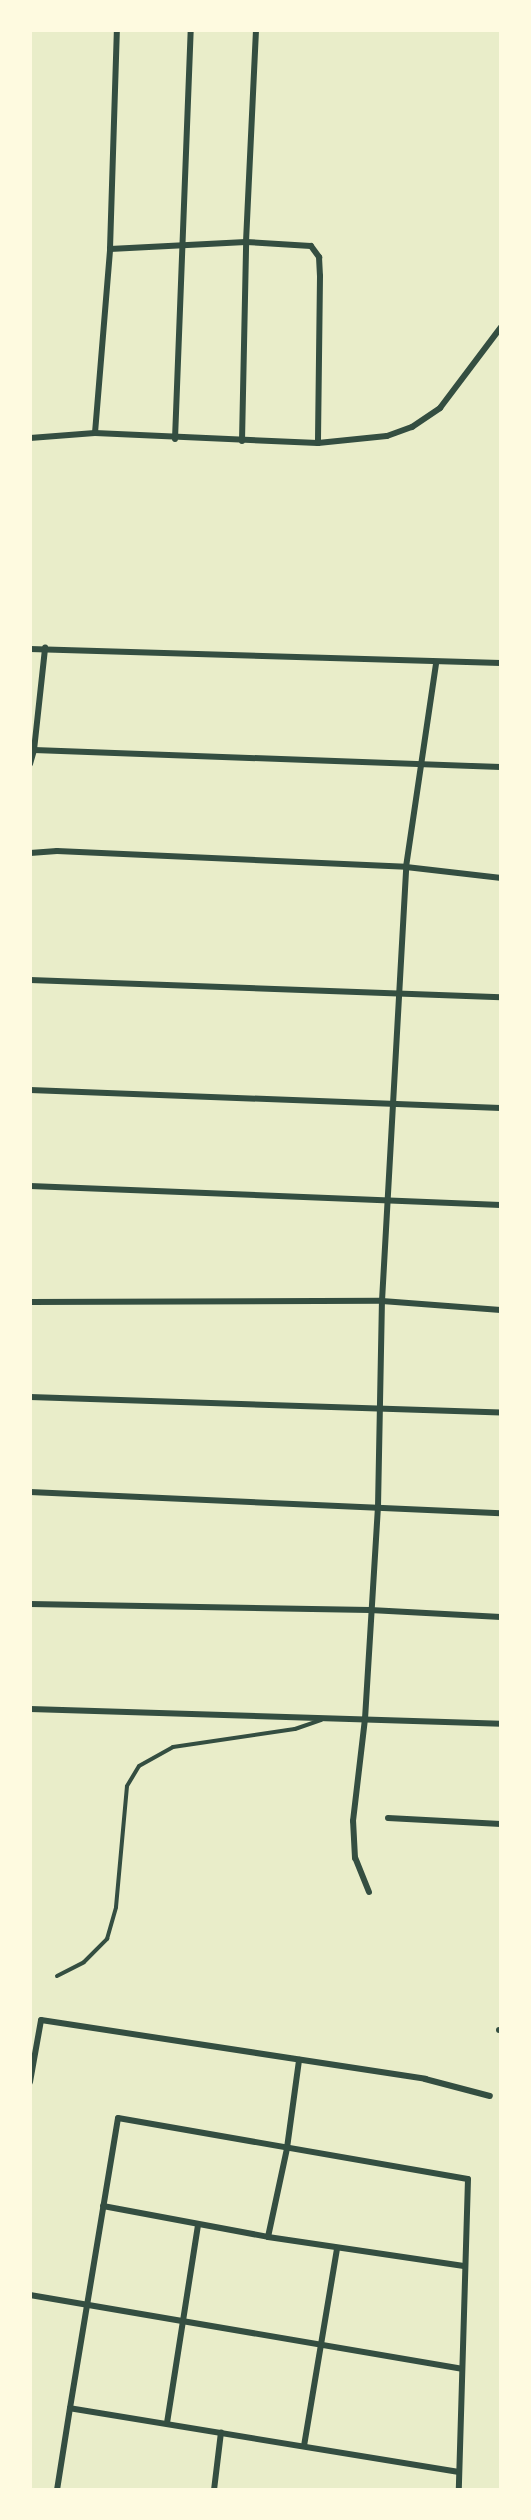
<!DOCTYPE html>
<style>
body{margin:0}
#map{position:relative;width:531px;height:2520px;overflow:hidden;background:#e9edc9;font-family:"IBM Plex Serif",serif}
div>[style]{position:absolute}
.service>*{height:4px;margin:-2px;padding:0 2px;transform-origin:2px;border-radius:2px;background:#344e41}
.minor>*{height:6px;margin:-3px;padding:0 3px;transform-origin:3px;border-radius:3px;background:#344e41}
span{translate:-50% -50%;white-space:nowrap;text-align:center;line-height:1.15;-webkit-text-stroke:5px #fefae0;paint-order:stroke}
.frame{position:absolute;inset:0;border:32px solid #fefae0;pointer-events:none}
</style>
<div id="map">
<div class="service">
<div style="left:57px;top:1976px;width:30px;rotate:-27deg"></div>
<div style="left:84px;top:1962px;width:33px;rotate:-45deg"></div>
<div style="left:107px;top:1939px;width:33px;rotate:-74deg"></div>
<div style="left:116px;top:1907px;width:121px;rotate:-84.8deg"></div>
<div style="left:127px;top:1786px;width:23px;rotate:-59deg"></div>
<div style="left:139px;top:1766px;width:39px;rotate:-29deg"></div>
<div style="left:173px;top:1747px;width:123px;rotate:-8.4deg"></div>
<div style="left:295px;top:1729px;width:28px;rotate:-19deg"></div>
</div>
<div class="minor">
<div style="left:110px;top:249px;width:136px;rotate:-2.9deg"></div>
<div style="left:246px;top:242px;width:65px;rotate:3.5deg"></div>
<div style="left:311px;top:246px;width:14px;rotate:54deg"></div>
<div style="left:319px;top:257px;width:19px;rotate:87deg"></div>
<div style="left:320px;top:276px;width:167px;rotate:90.7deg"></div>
<div style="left:95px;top:433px;width:185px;rotate:-85.3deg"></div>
<div style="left:110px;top:249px;width:219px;rotate:-88.2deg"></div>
<div style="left:30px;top:438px;width:65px;rotate:-4.4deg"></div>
<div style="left:95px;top:433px;width:223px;rotate:2.6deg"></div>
<div style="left:318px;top:443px;width:69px;rotate:-5.8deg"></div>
<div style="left:387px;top:436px;width:27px;rotate:-20deg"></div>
<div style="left:412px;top:427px;width:34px;rotate:-34deg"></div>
<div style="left:440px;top:408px;width:101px;rotate:-53deg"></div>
<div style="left:175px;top:439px;width:409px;rotate:-87.8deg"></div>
<div style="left:242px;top:441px;width:199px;rotate:-88.8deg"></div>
<div style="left:246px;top:242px;width:212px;rotate:-87.3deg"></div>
<div style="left:30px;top:649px;width:471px;rotate:1.7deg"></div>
<div style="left:34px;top:750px;width:103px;rotate:-83.8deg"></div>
<div style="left:30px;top:764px;width:15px;rotate:-74deg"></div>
<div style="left:34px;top:750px;width:467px;rotate:2.1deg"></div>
<div style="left:30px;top:853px;width:27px;rotate:-4deg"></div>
<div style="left:57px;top:851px;width:349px;rotate:2.6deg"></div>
<div style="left:406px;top:867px;width:96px;rotate:6.6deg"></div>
<div style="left:30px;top:980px;width:471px;rotate:2.1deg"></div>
<div style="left:30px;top:1090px;width:471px;rotate:2.2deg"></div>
<div style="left:30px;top:1186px;width:471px;rotate:2.3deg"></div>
<div style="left:30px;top:1302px;width:352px;rotate:-0.2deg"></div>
<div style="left:382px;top:1301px;width:119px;rotate:4.3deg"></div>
<div style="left:30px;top:1397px;width:471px;rotate:1.9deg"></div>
<div style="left:30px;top:1492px;width:471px;rotate:2.6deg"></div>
<div style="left:30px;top:1604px;width:340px;rotate:1deg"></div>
<div style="left:370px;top:1610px;width:131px;rotate:3.1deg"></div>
<div style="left:30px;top:1709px;width:471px;rotate:1.8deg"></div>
<div style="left:388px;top:1818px;width:113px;rotate:3deg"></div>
<div style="left:369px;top:1892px;width:37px;rotate:-112deg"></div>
<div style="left:355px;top:1858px;width:37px;rotate:-93deg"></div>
<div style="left:353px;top:1821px;width:103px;rotate:-83.3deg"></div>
<div style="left:365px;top:1719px;width:212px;rotate:-86.5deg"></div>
<div style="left:378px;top:1507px;width:206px;rotate:-88.9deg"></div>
<div style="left:382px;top:1301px;width:435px;rotate:-86.8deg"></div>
<div style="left:406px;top:867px;width:206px;rotate:-81.6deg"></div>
<div style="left:499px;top:2030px;width:2px"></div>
<div style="left:30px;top:2082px;width:63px;rotate:-79.9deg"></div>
<div style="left:41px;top:2020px;width:389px;rotate:8.7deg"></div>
<div style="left:425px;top:2079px;width:67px;rotate:14.7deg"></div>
<div style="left:103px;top:2206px;width:168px;rotate:10.6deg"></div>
<div style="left:268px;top:2237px;width:91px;rotate:-77.9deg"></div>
<div style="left:287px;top:2148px;width:89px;rotate:-82.2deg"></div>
<div style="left:268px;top:2237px;width:198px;rotate:8.4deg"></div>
<div style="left:30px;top:2295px;width:438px;rotate:9.7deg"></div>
<div style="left:167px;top:2423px;width:201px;rotate:-81.1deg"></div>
<div style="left:304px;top:2446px;width:200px;rotate:-80.5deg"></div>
<div style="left:459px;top:2472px;width:394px;rotate:-170.7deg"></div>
<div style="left:70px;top:2408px;width:294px;rotate:-80.6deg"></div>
<div style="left:118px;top:2118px;width:355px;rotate:9.9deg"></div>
<div style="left:468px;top:2179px;width:311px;rotate:91.7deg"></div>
<div style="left:57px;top:2490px;width:83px;rotate:-81deg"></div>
<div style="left:214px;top:2490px;width:58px;rotate:-83.1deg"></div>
</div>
<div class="frame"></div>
</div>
